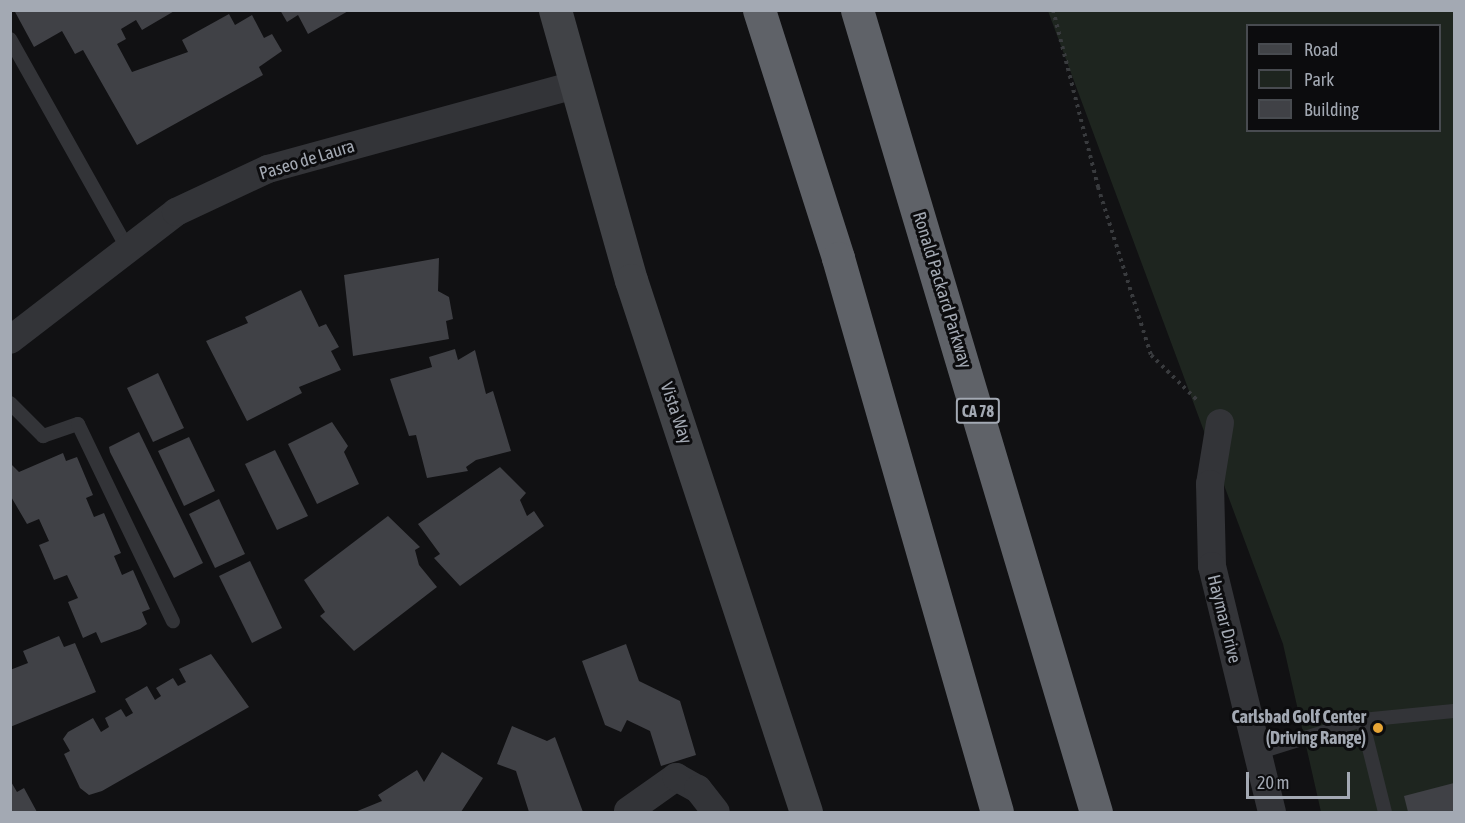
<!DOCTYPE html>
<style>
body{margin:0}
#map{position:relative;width:1465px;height:823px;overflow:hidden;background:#111113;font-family:"Asap Condensed",sans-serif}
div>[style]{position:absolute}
.green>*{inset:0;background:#1e251f}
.building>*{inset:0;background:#404146}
.path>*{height:4px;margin-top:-2px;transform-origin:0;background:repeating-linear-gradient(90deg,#393b3e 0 3px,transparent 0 7.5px)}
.lane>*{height:14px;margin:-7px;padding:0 7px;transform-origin:7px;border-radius:7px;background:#333438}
.street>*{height:28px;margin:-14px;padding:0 14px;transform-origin:14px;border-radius:14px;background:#333438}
.secondary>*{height:33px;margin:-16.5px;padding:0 16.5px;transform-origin:16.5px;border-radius:16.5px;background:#414347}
.highway>*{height:33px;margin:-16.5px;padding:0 16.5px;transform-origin:16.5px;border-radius:16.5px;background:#5f6268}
.dots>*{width:16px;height:16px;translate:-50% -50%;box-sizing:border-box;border:3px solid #0c0c0e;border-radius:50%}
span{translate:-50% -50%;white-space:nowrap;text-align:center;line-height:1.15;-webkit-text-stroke:6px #0c0c0e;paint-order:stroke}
.shield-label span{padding:2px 4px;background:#0c0c0e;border:2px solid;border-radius:4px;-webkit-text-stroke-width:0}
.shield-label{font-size:16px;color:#a3a9b3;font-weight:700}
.street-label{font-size:18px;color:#a3a9b3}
.poi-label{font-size:18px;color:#a3a9b3;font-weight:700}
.right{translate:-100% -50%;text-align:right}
.frame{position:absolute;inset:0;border:12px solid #a3a9b3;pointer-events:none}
.legend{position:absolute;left:1246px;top:24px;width:195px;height:108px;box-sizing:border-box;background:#0c0c0e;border:2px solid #484b50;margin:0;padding:8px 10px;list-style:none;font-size:18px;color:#a3a9b3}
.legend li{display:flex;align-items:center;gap:12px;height:30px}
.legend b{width:30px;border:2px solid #484b50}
.scale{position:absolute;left:1246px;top:772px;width:104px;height:27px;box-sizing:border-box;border:3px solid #a3a9b3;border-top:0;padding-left:8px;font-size:18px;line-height:21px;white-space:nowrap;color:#a3a9b3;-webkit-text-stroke:4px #0c0c0e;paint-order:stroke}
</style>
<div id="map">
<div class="green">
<div style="clip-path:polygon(evenodd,1048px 11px,1454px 11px,1454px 812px,1321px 812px,1283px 644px,1048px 11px,1248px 26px,1440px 26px,1440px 130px,1248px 130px,1248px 26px)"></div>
</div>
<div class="building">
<div style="clip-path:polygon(14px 10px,176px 10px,142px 30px,136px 20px,121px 29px,126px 39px,117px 44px,132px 72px,188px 52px,182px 40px,229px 14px,235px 25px,252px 15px,264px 38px,272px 34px,282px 51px,259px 67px,263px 75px,137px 145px,83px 50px,75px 54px,62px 31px,34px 47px)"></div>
<div style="clip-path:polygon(280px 10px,350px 10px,308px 34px,298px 15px,287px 22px)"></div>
<div style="clip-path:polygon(439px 258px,438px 291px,449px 297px,453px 319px,446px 321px,449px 339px,353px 356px,344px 275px)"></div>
<div style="clip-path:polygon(301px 290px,319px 327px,326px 324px,339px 347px,331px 351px,341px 370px,299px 387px,302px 393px,247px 421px,206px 341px,248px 323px,245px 317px)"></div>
<div style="clip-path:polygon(455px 349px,458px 360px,475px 350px,486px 394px,493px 391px,511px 451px,476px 460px,466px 467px,468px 471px,427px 478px,416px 435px,409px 436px,390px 379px,432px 367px,429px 357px)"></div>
<div style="clip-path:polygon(158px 373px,184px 428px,153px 442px,127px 388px)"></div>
<div style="clip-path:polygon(332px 422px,348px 446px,344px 452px,359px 484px,317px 504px,288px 444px)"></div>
<div style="clip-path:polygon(139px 432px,203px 563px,174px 578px,110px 452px,109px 447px)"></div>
<div style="clip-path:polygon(189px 437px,215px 491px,184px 506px,158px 451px)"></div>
<div style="clip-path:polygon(275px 450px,308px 516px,277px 530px,245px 464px)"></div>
<div style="clip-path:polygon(63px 453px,66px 461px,77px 457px,93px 495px,86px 498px,94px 517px,104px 513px,121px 553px,114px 556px,122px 575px,133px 570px,150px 609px,142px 612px,147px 624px,140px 629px,101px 643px,96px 632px,83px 638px,68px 602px,78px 598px,67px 575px,54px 580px,39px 545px,49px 541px,39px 519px,27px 524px,10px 495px,10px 463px,19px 472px)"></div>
<div style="clip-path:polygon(500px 467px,526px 493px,520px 500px,527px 516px,534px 511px,544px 526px,460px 586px,434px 558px,440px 554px,418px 524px)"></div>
<div style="clip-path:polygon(219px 499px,245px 554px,215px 568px,189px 514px)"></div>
<div style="clip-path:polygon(388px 516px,420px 547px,415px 550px,419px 565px,437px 587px,354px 651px,320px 616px,325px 612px,304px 580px)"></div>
<div style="clip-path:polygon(250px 561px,282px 628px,252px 643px,219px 576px)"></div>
<div style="clip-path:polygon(59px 636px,64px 647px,75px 643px,96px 692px,10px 727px,10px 670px,28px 663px,23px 651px)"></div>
<div style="clip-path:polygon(626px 644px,639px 681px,680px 701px,696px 755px,661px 766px,650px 731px,627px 720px,621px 732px,605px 725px,582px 661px)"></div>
<div style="clip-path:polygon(211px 654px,249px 707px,102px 791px,89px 795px,80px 788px,64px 754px,70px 751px,63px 739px,68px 732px,93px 718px,101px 732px,109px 727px,105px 718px,121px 709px,126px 717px,133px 713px,125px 699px,147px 686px,155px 700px,161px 696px,156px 688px,173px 678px,178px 686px,186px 682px,179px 669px)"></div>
<div style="clip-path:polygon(512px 726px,547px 741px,555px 737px,583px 812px,529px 812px,516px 771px,497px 764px)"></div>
<div style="clip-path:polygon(442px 752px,483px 778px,461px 812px,355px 812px,382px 801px,378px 795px,417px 770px,424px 782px)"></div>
<div style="clip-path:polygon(10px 780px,17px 792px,24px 788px,37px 812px,10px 812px)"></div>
<div style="clip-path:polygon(1454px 783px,1454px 812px,1408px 812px,1404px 796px)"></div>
</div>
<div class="path">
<div style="left:1053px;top:10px;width:183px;rotate:75.7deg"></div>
<div style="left:1098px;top:187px;width:176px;rotate:72.5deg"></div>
<div style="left:1151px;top:355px;width:67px;rotate:44.4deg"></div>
</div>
<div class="lane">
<div style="left:10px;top:39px;width:241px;rotate:60.7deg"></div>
<div style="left:10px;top:403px;width:47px;rotate:45deg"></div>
<div style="left:43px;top:436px;width:37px;rotate:-19deg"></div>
<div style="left:78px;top:424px;width:219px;rotate:64.3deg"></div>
<div style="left:1362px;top:720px;width:95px;rotate:76deg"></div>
<div style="left:1257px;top:753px;width:110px;rotate:-17.4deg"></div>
<div style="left:1362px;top:720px;width:92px;rotate:-5.6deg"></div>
</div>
<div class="street">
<div style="left:10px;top:340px;width:210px;rotate:-37.6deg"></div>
<div style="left:176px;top:212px;width:102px;rotate:-25.1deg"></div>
<div style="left:268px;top:169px;width:319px;rotate:-15.3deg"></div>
<div style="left:1220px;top:423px;width:62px;rotate:99.3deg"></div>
<div style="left:1210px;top:484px;width:82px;rotate:88.6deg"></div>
<div style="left:1212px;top:566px;width:253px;rotate:76.3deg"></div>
<div style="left:628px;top:811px;width:59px;rotate:-35.3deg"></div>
<div style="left:676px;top:777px;width:25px;rotate:29deg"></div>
<div style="left:698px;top:789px;width:29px;rotate:52deg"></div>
</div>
<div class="secondary">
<div style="left:555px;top:10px;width:280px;rotate:74.3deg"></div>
<div style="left:631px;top:280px;width:560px;rotate:71.79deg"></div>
</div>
<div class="highway">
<div style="left:759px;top:10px;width:260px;rotate:72.3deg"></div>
<div style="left:838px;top:258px;width:576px;rotate:73.99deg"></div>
<div style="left:857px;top:10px;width:837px;rotate:73.41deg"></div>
</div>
<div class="dots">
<div style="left:1378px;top:728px;background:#e7a535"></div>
</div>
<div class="shield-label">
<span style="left:978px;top:411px">CA 78</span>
</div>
<div class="street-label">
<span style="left:307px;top:160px;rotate:-17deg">Paseo de Laura</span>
<span style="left:942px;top:290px;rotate:73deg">Ronald Packard Parkway</span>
<span style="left:676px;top:413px;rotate:71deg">Vista Way</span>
<span style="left:1224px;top:619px;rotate:76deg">Haymar Drive</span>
</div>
<div class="poi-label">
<span class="right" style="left:1366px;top:728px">Carlsbad Golf Center<br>(Driving Range)</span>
</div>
<div class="frame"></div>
<ul class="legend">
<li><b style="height:8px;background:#414347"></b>Road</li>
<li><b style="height:16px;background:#1e251f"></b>Park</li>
<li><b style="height:16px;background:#404146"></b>Building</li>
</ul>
<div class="scale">20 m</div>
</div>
